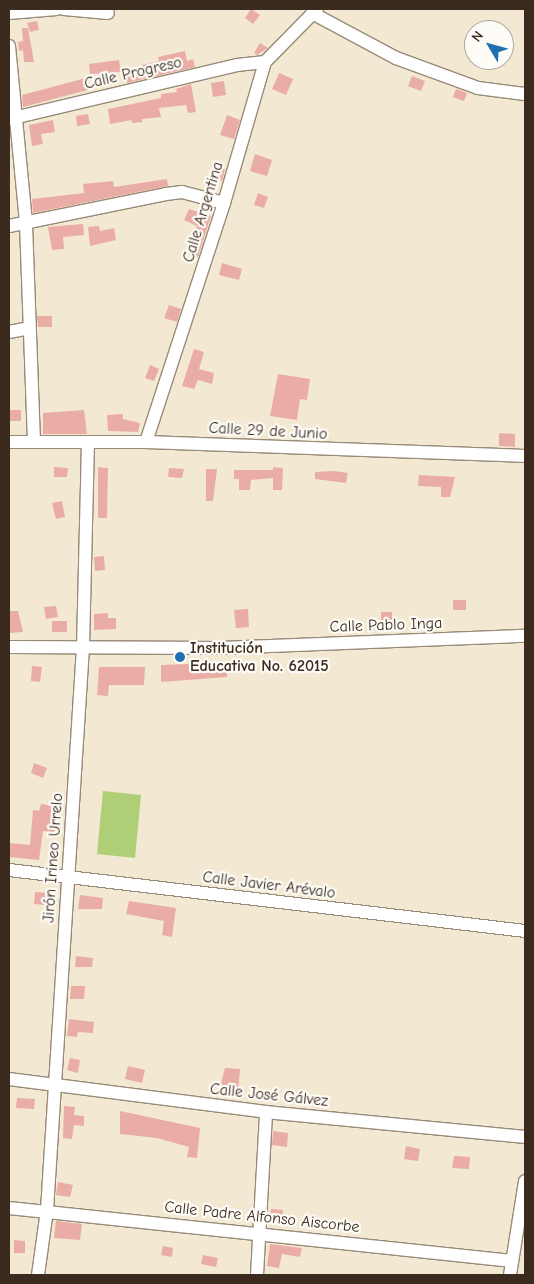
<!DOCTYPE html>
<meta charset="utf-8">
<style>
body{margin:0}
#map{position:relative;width:534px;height:1284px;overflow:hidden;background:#f3e9d2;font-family:"Comic Neue",sans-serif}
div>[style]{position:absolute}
.green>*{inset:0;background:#afcf77}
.building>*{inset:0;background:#eaada6}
.roads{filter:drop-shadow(1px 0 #978a78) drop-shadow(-1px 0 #978a78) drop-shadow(0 1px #978a78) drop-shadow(0 -1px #978a78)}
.minor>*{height:12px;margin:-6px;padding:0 6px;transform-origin:6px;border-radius:6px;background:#fff}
.dots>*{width:14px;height:14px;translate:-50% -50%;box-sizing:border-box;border:2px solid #fdfcf7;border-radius:50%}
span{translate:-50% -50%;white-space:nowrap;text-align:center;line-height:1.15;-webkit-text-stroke:4.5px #fdfcf7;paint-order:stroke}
.street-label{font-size:16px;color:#3b2a1e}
.poi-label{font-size:16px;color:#3b2a1e;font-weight:700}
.left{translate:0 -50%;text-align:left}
.frame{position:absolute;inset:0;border:10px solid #3b2a1e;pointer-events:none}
.north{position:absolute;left:464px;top:20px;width:50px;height:50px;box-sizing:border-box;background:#fdfcf7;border:1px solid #afa8a0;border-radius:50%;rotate:307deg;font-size:14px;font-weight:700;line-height:20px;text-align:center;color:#3b2a1e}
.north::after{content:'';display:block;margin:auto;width:18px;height:22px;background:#1f6fb2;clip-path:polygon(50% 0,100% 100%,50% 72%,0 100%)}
</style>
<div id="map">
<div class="green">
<div style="clip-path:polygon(103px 791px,141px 795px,135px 858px,97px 854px)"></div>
</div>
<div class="building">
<div style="clip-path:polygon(251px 9px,260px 15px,253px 24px,245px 18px)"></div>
<div style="clip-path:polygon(37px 21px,39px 30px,30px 32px,27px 23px)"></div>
<div style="clip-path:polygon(22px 28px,28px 28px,34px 62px,24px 62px,23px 50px,19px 51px,18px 42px,23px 41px)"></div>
<div style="clip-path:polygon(260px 43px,268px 48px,257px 55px,254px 53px)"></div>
<div style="clip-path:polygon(185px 51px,187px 61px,193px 59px,195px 67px,127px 83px,125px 71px,143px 69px,142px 65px,159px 61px,158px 57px)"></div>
<div style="clip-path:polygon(119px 60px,121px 72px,90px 74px,89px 64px)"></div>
<div style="clip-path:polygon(279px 73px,293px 79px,286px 95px,272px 89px)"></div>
<div style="clip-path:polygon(412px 76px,425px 81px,421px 91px,408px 86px)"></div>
<div style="clip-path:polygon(86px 78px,88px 90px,23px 107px,22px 95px)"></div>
<div style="clip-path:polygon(224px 81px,226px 95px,213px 97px,211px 83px)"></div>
<div style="clip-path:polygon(191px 84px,196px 112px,188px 113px,186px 105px,159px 108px,161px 117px,142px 119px,142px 122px,132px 123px,132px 120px,110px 124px,108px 109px,161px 98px,161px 94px,177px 92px,176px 89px)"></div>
<div style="clip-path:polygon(456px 89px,467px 93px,464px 101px,453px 97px)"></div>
<div style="clip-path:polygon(88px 114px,90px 124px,77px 126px,76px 116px)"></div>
<div style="clip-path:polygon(227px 115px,240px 120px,234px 139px,220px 135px)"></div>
<div style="clip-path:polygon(53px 120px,55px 132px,41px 134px,43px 144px,32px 146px,29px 125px)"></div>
<div style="clip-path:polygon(255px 154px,272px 160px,267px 176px,250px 171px)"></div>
<div style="clip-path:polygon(216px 166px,225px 169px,222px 181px,212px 176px)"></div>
<div style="clip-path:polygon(167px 179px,168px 186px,33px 213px,32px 199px,84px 193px,83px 184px,113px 181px,114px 187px)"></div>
<div style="clip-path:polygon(258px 193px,268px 197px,264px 208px,254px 205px)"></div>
<div style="clip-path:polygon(189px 209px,211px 216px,198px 257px,186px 252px,197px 226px,184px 220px)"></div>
<div style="clip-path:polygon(83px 224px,84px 235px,63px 237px,64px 249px,52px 250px,48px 227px)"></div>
<div style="clip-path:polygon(99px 226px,100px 231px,114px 228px,116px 240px,90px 246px,88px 227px)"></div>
<div style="clip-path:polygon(222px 263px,242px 269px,239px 280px,219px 275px)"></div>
<div style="clip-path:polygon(169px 305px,181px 309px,177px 322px,164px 318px)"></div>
<div style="clip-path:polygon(37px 316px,52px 316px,52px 327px,38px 327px)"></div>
<div style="clip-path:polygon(194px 349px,204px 352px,199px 369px,214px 373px,212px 384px,198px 380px,194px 389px,182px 386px)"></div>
<div style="clip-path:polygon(150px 365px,159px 369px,154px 381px,145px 378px)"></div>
<div style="clip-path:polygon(278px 374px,310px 379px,307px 400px,300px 399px,297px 420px,270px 416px)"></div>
<div style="clip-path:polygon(9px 410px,21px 410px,21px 421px,9px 421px)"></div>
<div style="clip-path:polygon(84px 410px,87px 434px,43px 434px,43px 413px)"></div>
<div style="clip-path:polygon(123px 414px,123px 419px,140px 423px,138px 432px,108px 431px,107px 415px)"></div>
<div style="clip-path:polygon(499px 433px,515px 434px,515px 447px,499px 446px)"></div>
<div style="clip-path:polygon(54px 467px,68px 468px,67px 477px,54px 477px)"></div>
<div style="clip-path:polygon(98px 467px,108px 468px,107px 518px,98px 518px)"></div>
<div style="clip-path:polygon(273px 467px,283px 468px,282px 490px,273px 490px,273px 478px,251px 480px,250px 490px,239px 490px,239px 479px,234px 479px,234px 470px,273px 470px)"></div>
<div style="clip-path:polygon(169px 468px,184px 469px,182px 478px,168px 477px)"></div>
<div style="clip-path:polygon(206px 469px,217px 469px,213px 501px,206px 501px)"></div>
<div style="clip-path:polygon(334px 471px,348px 473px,346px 483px,315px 479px,315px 472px)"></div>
<div style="clip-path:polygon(419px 475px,455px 477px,450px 497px,441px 497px,441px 487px,418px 486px)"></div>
<div style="clip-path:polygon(62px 501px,65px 517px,56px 519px,52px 503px)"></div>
<div style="clip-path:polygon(104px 556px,105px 570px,95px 571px,94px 557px)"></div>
<div style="clip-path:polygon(453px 600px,466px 600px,466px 610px,453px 610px)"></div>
<div style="clip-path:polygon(56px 606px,58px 617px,46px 619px,44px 607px)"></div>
<div style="clip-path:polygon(248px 609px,249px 627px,236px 628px,234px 610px)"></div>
<div style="clip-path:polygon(9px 611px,18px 611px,23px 632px,9px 633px)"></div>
<div style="clip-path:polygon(381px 612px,392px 612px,392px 624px,381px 624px)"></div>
<div style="clip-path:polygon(108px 613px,108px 618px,116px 618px,116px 629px,94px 630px,94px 614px)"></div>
<div style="clip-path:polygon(52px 621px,67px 621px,67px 632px,52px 632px)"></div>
<div style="clip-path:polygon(212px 663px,227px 666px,227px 677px,161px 682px,161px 665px)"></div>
<div style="clip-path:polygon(32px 666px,42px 667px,40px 682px,31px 681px)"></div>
<div style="clip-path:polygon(99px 667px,145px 667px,144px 685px,109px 685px,108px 696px,97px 695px)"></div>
<div style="clip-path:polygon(34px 763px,47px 768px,43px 778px,31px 773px)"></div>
<div style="clip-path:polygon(41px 804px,58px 807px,54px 832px,43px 831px,39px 860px,9px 857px,9px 843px,30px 845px,33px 810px,39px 811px)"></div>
<div style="clip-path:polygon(35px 892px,47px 893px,46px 905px,34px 904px)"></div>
<div style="clip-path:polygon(80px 895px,103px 898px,102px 909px,78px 909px)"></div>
<div style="clip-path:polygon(129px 901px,176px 908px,172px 937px,162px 935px,164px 921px,126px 914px)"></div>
<div style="clip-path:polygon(76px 956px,93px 958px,92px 967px,75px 967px)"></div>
<div style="clip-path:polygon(71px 986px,85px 986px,84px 999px,70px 999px)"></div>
<div style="clip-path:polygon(69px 1019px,94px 1022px,93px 1033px,78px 1032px,77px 1037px,67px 1036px)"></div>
<div style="clip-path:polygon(70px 1058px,80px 1060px,78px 1073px,67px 1070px)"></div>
<div style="clip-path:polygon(128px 1066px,145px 1070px,142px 1083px,125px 1079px)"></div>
<div style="clip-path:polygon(225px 1068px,240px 1069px,238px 1092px,219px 1091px)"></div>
<div style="clip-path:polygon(17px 1098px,35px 1099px,34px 1109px,16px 1108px)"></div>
<div style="clip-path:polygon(64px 1106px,75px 1107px,74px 1115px,84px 1116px,84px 1126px,74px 1125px,72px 1139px,63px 1138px)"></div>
<div style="clip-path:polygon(120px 1111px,200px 1128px,197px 1158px,187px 1157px,189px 1147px,157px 1138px,120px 1134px)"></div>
<div style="clip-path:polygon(273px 1131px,288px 1133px,287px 1147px,272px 1145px)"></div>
<div style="clip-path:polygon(406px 1146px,420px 1149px,418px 1161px,404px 1159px)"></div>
<div style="clip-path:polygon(454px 1156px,470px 1157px,469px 1169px,452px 1168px)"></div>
<div style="clip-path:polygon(58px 1182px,73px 1185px,70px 1197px,56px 1195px)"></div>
<div style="clip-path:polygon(271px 1209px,283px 1210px,282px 1220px,270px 1218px)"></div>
<div style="clip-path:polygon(56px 1221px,82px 1224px,80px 1240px,54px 1238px)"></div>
<div style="clip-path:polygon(14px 1240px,25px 1241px,25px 1253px,14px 1253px)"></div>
<div style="clip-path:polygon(270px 1244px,302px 1248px,300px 1257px,282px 1254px,279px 1268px,267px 1266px)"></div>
<div style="clip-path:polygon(163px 1246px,173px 1248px,172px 1257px,161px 1255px)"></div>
<div style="clip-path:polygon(203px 1255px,218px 1258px,216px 1267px,201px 1264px)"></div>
</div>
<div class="roads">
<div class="minor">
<div style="left:64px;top:9px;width:44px;rotate:5.2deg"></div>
<div style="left:9px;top:13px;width:48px;rotate:-4.8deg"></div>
<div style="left:312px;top:13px;width:95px;rotate:28.2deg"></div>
<div style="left:396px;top:58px;width:87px;rotate:20.1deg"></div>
<div style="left:478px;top:88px;width:47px;rotate:7.3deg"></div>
<div style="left:9px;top:46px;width:179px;rotate:84.5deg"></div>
<div style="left:26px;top:224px;width:218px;rotate:87.9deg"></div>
<div style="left:9px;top:119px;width:234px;rotate:-13.3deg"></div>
<div style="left:237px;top:65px;width:28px;rotate:-6deg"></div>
<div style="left:9px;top:226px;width:160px;rotate:-11.5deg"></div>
<div style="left:166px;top:194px;width:16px;rotate:-7deg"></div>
<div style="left:182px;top:192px;width:43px;rotate:14.7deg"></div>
<div style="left:9px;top:332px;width:21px;rotate:-11deg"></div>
<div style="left:9px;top:442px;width:137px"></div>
<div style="left:146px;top:442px;width:379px;rotate:2.1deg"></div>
<div style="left:146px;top:442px;width:251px;rotate:-71.9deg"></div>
<div style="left:224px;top:203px;width:147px;rotate:-73.8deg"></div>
<div style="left:265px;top:62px;width:74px;rotate:-45.5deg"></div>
<div style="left:9px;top:647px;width:211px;rotate:0.3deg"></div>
<div style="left:220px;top:648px;width:305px;rotate:-2.3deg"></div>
<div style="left:9px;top:870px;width:520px;rotate:6.74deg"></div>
<div style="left:9px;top:1079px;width:259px;rotate:7.3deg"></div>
<div style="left:266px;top:1112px;width:260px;rotate:5.5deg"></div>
<div style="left:9px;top:1208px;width:506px;rotate:6.01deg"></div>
<div style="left:38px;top:1275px;width:66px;rotate:-82.1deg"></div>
<div style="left:47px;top:1210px;width:564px;rotate:-86.34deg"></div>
<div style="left:83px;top:647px;width:205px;rotate:-88.6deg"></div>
<div style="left:257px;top:1275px;width:163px;rotate:-86.8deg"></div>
<div style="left:510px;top:1275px;width:95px;rotate:-80.9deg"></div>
</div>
</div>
<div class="dots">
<div style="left:180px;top:657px;background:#1f6fb2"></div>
</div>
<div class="street-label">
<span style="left:133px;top:73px;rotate:-13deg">Calle Progreso</span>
<span style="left:203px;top:212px;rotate:-73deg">Calle Argentina</span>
<span style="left:268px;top:431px;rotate:3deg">Calle 29 de Junio</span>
<span style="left:386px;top:625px;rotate:-2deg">Calle Pablo Inga</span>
<span style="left:53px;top:858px;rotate:-86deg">Jirón Irineo Urrelo</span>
<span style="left:269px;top:885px;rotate:7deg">Calle Javier Arévalo</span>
<span style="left:269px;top:1095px;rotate:6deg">Calle José Gálvez</span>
<span style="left:262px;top:1217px;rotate:6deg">Calle Padre Alfonso Aiscorbe</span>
</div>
<div class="poi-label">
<span class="left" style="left:190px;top:657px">Institución<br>Educativa No. 62015</span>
</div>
<div class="frame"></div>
<div class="north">N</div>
</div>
